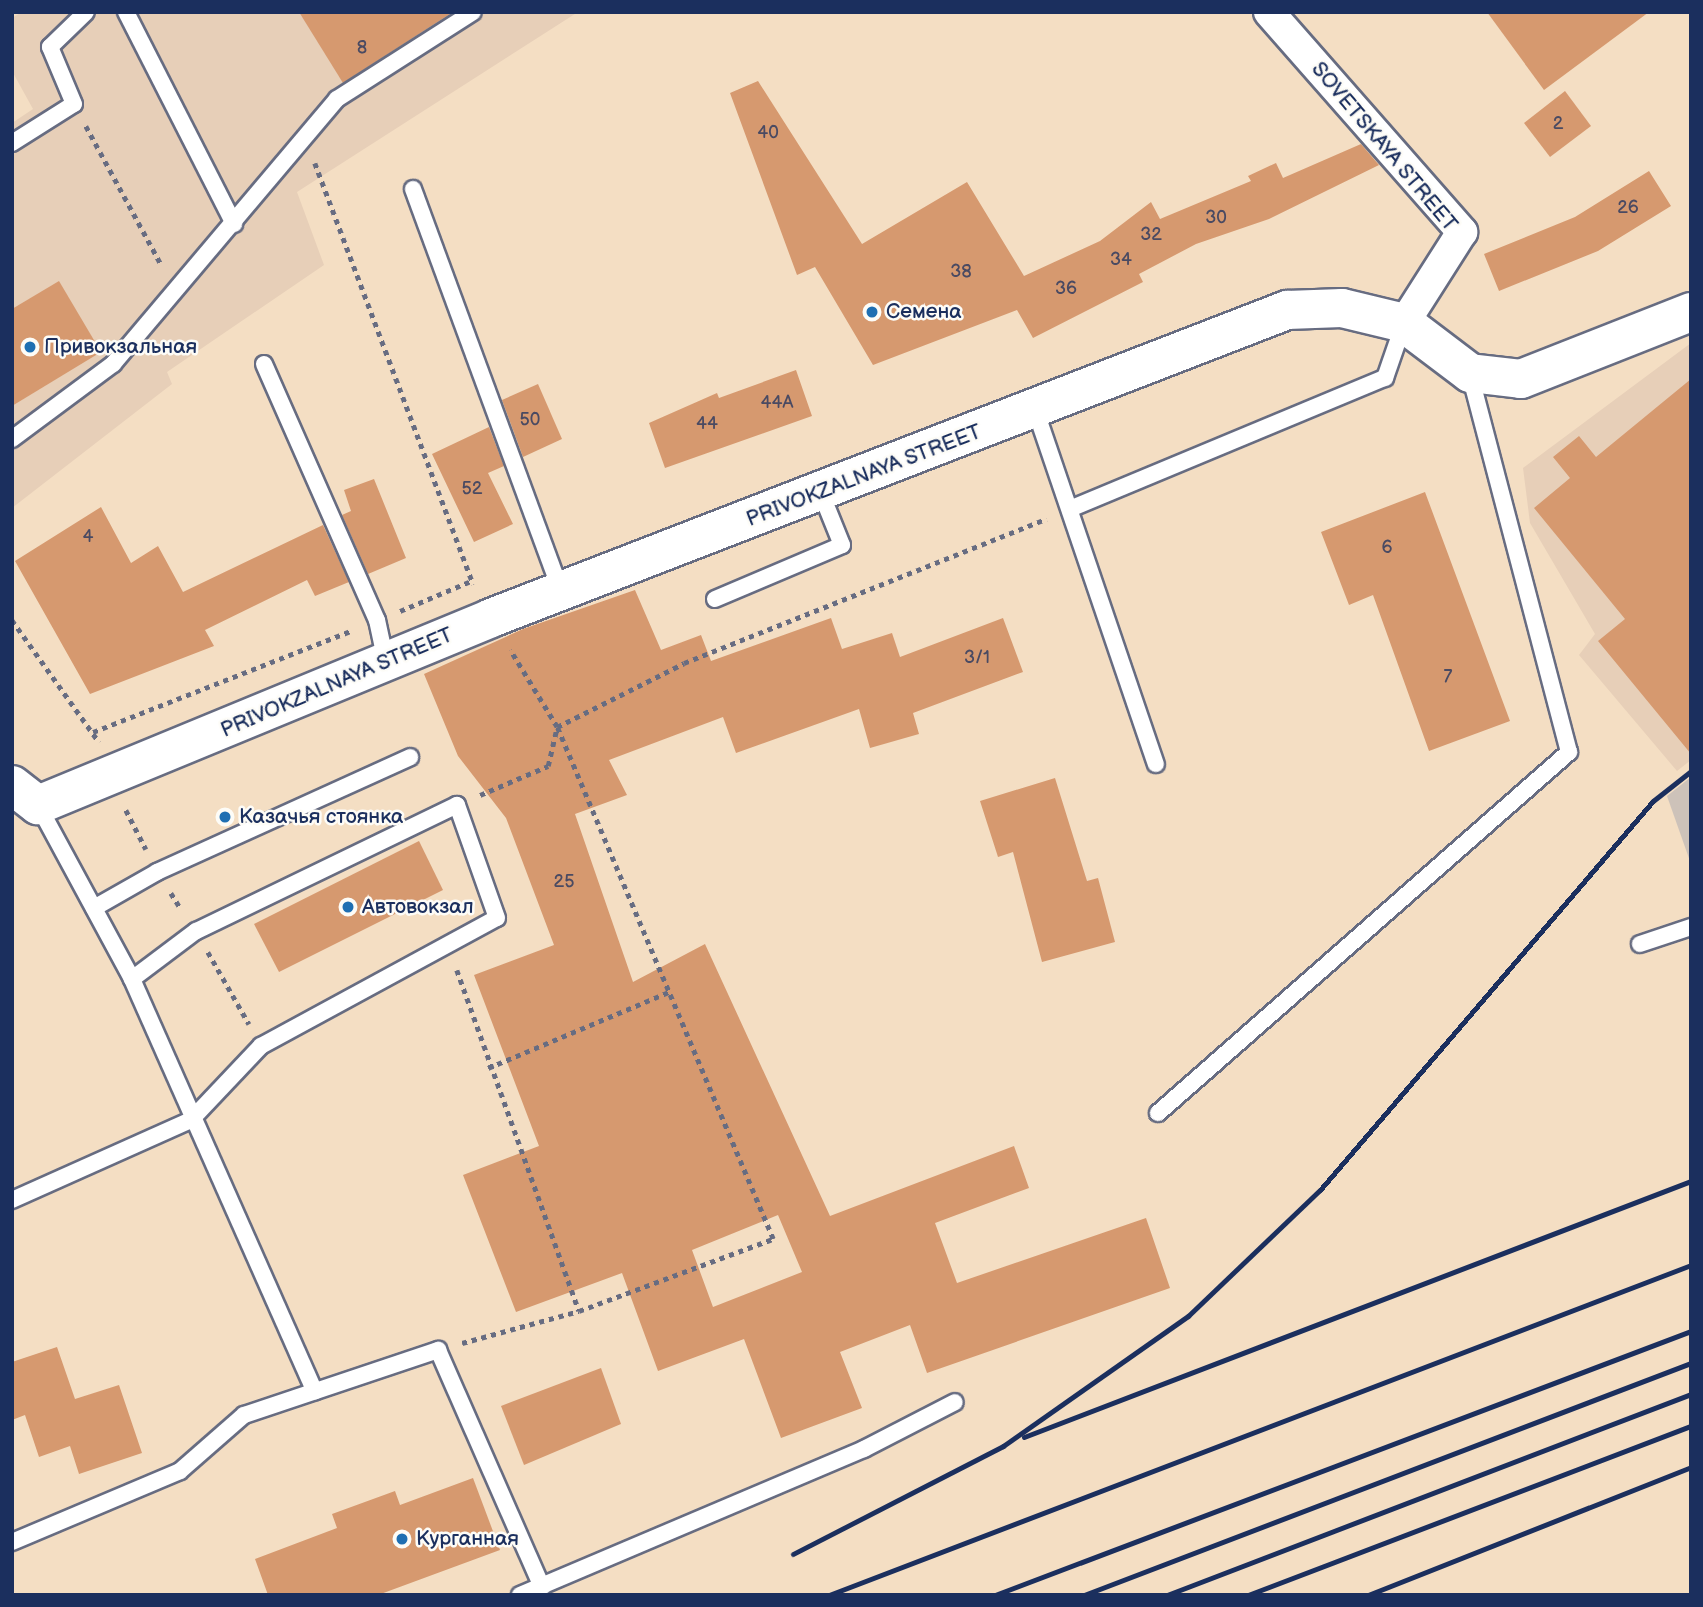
<!DOCTYPE html>
<meta charset="utf-8">
<style>
body{margin:0}
#map{position:relative;width:1703px;height:1607px;overflow:hidden;background:#f4dec3;font-family:"Balsamiq Sans",sans-serif}
div>[style]{position:absolute}
.built>*{inset:0;background:#e7cfb8}
.industrial>*{inset:0;background:#cdc2b9}
.building>*{inset:0;background:#d6996f}
.path>*{height:4.5px;margin-top:-2.25px;transform-origin:0;background:repeating-linear-gradient(90deg,#676c81 0 5px,transparent 0 10px)}
.roads{filter:drop-shadow(2px 0 #676c81) drop-shadow(-2px 0 #676c81) drop-shadow(0 2px #676c81) drop-shadow(0 -2px #676c81)}
.service>*{height:16px;margin:-8px;padding:0 8px;transform-origin:8px;border-radius:8px;background:#fff}
.minor>*{height:30px;margin:-15px;padding:0 15px;transform-origin:15px;border-radius:15px;background:#fff}
.tertiary>*{height:38px;margin:-19px;padding:0 19px;transform-origin:19px;border-radius:19px;background:#fff}
.rail>*{height:5px;margin:-2.5px;padding:0 2.5px;transform-origin:2.5px;border-radius:2.5px;background:#1b2f5e}
.dots>*{width:19px;height:19px;translate:-50% -50%;box-sizing:border-box;border:4px solid #fdfcf7;border-radius:50%}
span{translate:-50% -50%;white-space:nowrap;text-align:center;line-height:1.15;-webkit-text-stroke:5px #fdfcf7;paint-order:stroke}
.number-label{font-size:18px;color:#4a4a62}
.number-label span{-webkit-text-stroke-width:0}
.street-label{font-size:21px;color:#1b2f5e}
.poi-label{font-size:21px;color:#1b2f5e}
.left{translate:0 -50%;text-align:left}
.frame{position:absolute;inset:0;border:14px solid #1b2f5e;pointer-events:none}
</style>
<div id="map">
<div class="built">
<div style="clip-path:polygon(22px 12px,578px 12px,297px 192px,324px 265px,167px 372px,172px 384px,12px 508px,12px 123px,33px 109px,12px 71px,12px 18px)"></div>
<div style="clip-path:polygon(1691px 343px,1691px 760px,1677px 771px,1579px 655px,1595px 634px,1530px 523px,1523px 468px)"></div>
</div>
<div class="industrial">
<div style="clip-path:polygon(1691px 777px,1691px 864px,1667px 796px)"></div>
</div>
<div class="building">
<div style="clip-path:polygon(299px 12px,453px 12px,343px 83px)"></div>
<div style="clip-path:polygon(1487px 12px,1649px 12px,1544px 90px)"></div>
<div style="clip-path:polygon(758px 81px,862px 244px,967px 182px,1024px 276px,1100px 241px,1151px 202px,1160px 219px,1251px 181px,1248px 176px,1276px 163px,1283px 178px,1361px 144px,1379px 165px,1269px 219px,1196px 244px,1139px 274px,1143px 282px,1033px 338px,1017px 310px,873px 365px,815px 267px,797px 275px,730px 93px)"></div>
<div style="clip-path:polygon(1565px 91px,1591px 126px,1550px 157px,1524px 123px)"></div>
<div style="clip-path:polygon(1649px 171px,1671px 206px,1598px 251px,1499px 291px,1484px 254px,1575px 217px)"></div>
<div style="clip-path:polygon(59px 281px,101px 352px,12px 406px,12px 309px)"></div>
<div style="clip-path:polygon(796px 370px,812px 416px,665px 468px,649px 423px,717px 393px,719px 398px)"></div>
<div style="clip-path:polygon(1691px 379px,1691px 754px,1598px 641px,1625px 619px,1534px 508px,1570px 478px,1553px 457px,1579px 436px,1596px 457px)"></div>
<div style="clip-path:polygon(538px 384px,562px 439px,523px 457px,502px 400px)"></div>
<div style="clip-path:polygon(489px 427px,504px 466px,488px 473px,513px 524px,474px 542px,432px 454px)"></div>
<div style="clip-path:polygon(374px 479px,406px 558px,368px 574px,342px 515px,351px 511px,344px 490px)"></div>
<div style="clip-path:polygon(1425px 492px,1510px 721px,1429px 751px,1373px 595px,1349px 605px,1321px 532px)"></div>
<div style="clip-path:polygon(101px 507px,131px 563px,158px 546px,183px 592px,323px 525px,349px 582px,315px 596px,307px 580px,205px 630px,214px 646px,90px 694px,15px 561px)"></div>
<div style="clip-path:polygon(evenodd,635px 590px,661px 650px,701px 635px,711px 661px,831px 618px,842px 649px,892px 633px,900px 657px,1003px 618px,1023px 672px,913px 713px,919px 734px,870px 748px,859px 709px,736px 753px,723px 717px,609px 760px,627px 795px,575px 814px,633px 982px,705px 944px,830px 1216px,1014px 1146px,1029px 1188px,935px 1223px,957px 1283px,1146px 1218px,1170px 1288px,927px 1373px,910px 1325px,840px 1352px,862px 1408px,781px 1438px,744px 1339px,658px 1371px,622px 1273px,516px 1312px,463px 1175px,539px 1146px,474px 975px,554px 945px,506px 818px,458px 756px,424px 674px,523px 629px,635px 590px,778px 1215px,802px 1272px,713px 1307px,692px 1250px,778px 1215px)"></div>
<div style="clip-path:polygon(1055px 778px,1087px 881px,1098px 878px,1115px 942px,1042px 962px,1013px 852px,998px 857px,980px 801px)"></div>
<div style="clip-path:polygon(419px 841px,443px 890px,279px 972px,254px 924px)"></div>
<div style="clip-path:polygon(57px 1347px,75px 1399px,119px 1385px,142px 1453px,79px 1474px,70px 1446px,39px 1457px,25px 1415px,12px 1420px,12px 1362px)"></div>
<div style="clip-path:polygon(601px 1368px,621px 1424px,524px 1465px,501px 1406px)"></div>
<div style="clip-path:polygon(473px 1478px,500px 1550px,378px 1595px,268px 1595px,255px 1559px,337px 1528px,332px 1514px,395px 1491px,400px 1505px)"></div>
</div>
<div class="path">
<div style="left:86px;top:126px;width:159px;rotate:61.5deg"></div>
<div style="left:315px;top:163px;width:450px;rotate:69.4deg"></div>
<div style="left:400px;top:611px;width:77px;rotate:-22.9deg"></div>
<div style="left:12px;top:620px;width:150px;rotate:54.5deg"></div>
<div style="left:93px;top:732px;width:279px;rotate:-21.4deg"></div>
<div style="left:480px;top:795px;width:74px;rotate:-23.1deg"></div>
<div style="left:548px;top:766px;width:40px;rotate:-77deg"></div>
<div style="left:557px;top:727px;width:142px;rotate:-26.7deg"></div>
<div style="left:684px;top:663px;width:390px;rotate:-21.7deg"></div>
<div style="left:126px;top:810px;width:44px;rotate:62.9deg"></div>
<div style="left:171px;top:893px;width:19px;rotate:58deg"></div>
<div style="left:208px;top:952px;width:83px;rotate:60.3deg"></div>
<div style="left:457px;top:970px;width:362px;rotate:70.3deg"></div>
<div style="left:488px;top:1068px;width:196px;rotate:-22.8deg"></div>
<div style="left:462px;top:1343px;width:121px;rotate:-15.3deg"></div>
<div style="left:579px;top:1311px;width:207px;rotate:-20.4deg"></div>
<div style="left:773px;top:1239px;width:556px;rotate:-112.87deg"></div>
<div style="left:557px;top:727px;width:90px;rotate:-121.4deg"></div>
</div>
<div class="roads">
<div class="service">
<div style="left:126px;top:12px;width:238px;rotate:63deg"></div>
<div style="left:12px;top:143px;width:73px;rotate:-32.2deg"></div>
<div style="left:74px;top:104px;width:62px;rotate:-112.8deg"></div>
<div style="left:50px;top:47px;width:50px;rotate:-44.2deg"></div>
<div style="left:413px;top:189px;width:428px;rotate:69.8deg"></div>
<div style="left:264px;top:364px;width:280px;rotate:66.2deg"></div>
<div style="left:377px;top:620px;width:43px;rotate:77.9deg"></div>
<div style="left:1035px;top:409px;width:375px;rotate:71.2deg"></div>
<div style="left:12px;top:439px;width:126px;rotate:-36.6deg"></div>
<div style="left:113px;top:364px;width:347px;rotate:-49.8deg"></div>
<div style="left:337px;top:99px;width:161px;rotate:-32.6deg"></div>
<div style="left:1072px;top:508px;width:339px;rotate:-22.6deg"></div>
<div style="left:1385px;top:378px;width:58px;rotate:-70.9deg"></div>
<div style="left:715px;top:599px;width:138px;rotate:-23deg"></div>
<div style="left:842px;top:545px;width:56px;rotate:-112deg"></div>
<div style="left:38px;top:805px;width:198px;rotate:61.6deg"></div>
<div style="left:132px;top:979px;width:451px;rotate:66.1deg"></div>
<div style="left:94px;top:908px;width:73px;rotate:-29.7deg"></div>
<div style="left:157px;top:872px;width:278px;rotate:-24.4deg"></div>
<div style="left:1640px;top:944px;width:54px;rotate:-18.4deg"></div>
<div style="left:1158px;top:1113px;width:547px;rotate:-41.29deg"></div>
<div style="left:1569px;top:752px;width:390px;rotate:-104.7deg"></div>
<div style="left:12px;top:1200px;width:196px;rotate:-24.1deg"></div>
<div style="left:191px;top:1120px;width:102px;rotate:-46.6deg"></div>
<div style="left:261px;top:1046px;width:268px;rotate:-28.5deg"></div>
<div style="left:497px;top:918px;width:120px;rotate:-109.5deg"></div>
<div style="left:457px;top:805px;width:290px;rotate:154.2deg"></div>
<div style="left:196px;top:931px;width:80px;rotate:143.1deg"></div>
<div style="left:12px;top:1542px;width:182px;rotate:-22.9deg"></div>
<div style="left:180px;top:1471px;width:85px;rotate:-41.2deg"></div>
<div style="left:244px;top:1415px;width:205px;rotate:-18.5deg"></div>
<div style="left:438px;top:1350px;width:259px;rotate:66.3deg"></div>
<div style="left:520px;top:1595px;width:374px;rotate:-23deg"></div>
<div style="left:864px;top:1449px;width:102px;rotate:-27.3deg"></div>
</div>
<div class="minor">
<div style="left:1269px;top:12px;width:293px;rotate:48.7deg"></div>
<div style="left:1462px;top:232px;width:108px;rotate:122.5deg"></div>
</div>
<div class="tertiary">
<div style="left:12px;top:785px;width:33px;rotate:38deg"></div>
<div style="left:38px;top:805px;width:490px;rotate:-22.4deg"></div>
<div style="left:491px;top:618px;width:854px;rotate:-21.15deg"></div>
<div style="left:1287px;top:310px;width:55px;rotate:-2.1deg"></div>
<div style="left:1342px;top:308px;width:64px;rotate:13.6deg"></div>
<div style="left:1404px;top:323px;width:83px;rotate:37.1deg"></div>
<div style="left:1470px;top:373px;width:51px;rotate:6.7deg"></div>
<div style="left:1521px;top:379px;width:183px;rotate:-21.5deg"></div>
</div>
</div>
<div class="rail">
<div style="left:1024px;top:1437px;width:714px;rotate:-21deg"></div>
<div style="left:793px;top:1554px;width:236px;rotate:-27.2deg"></div>
<div style="left:1003px;top:1446px;width:226px;rotate:-35.1deg"></div>
<div style="left:1188px;top:1316px;width:182px;rotate:-43.7deg"></div>
<div style="left:1320px;top:1190px;width:512px;rotate:-49.44deg"></div>
<div style="left:1653px;top:801px;width:48px;rotate:-38.3deg"></div>
<div style="left:829px;top:1595px;width:923px;rotate:-20.95deg"></div>
<div style="left:995px;top:1595px;width:744px;rotate:-20.77deg"></div>
<div style="left:1084px;top:1595px;width:650px;rotate:-20.92deg"></div>
<div style="left:1167px;top:1595px;width:561px;rotate:-20.99deg"></div>
<div style="left:1248px;top:1595px;width:474px;rotate:-20.9deg"></div>
<div style="left:1368px;top:1595px;width:347px;rotate:-21.6deg"></div>
</div>
<div class="dots">
<div style="left:872px;top:312px;background:#1f6fb2"></div>
<div style="left:30px;top:347px;background:#1f6fb2"></div>
<div style="left:225px;top:817px;background:#1f6fb2"></div>
<div style="left:348px;top:907px;background:#1f6fb2"></div>
<div style="left:402px;top:1539px;background:#1f6fb2"></div>
</div>
<div class="number-label">
<span style="left:362px;top:48px">8</span>
<span style="left:1558px;top:124px">2</span>
<span style="left:768px;top:133px">40</span>
<span style="left:1628px;top:208px">26</span>
<span style="left:1216px;top:218px">30</span>
<span style="left:1151px;top:235px">32</span>
<span style="left:1121px;top:260px">34</span>
<span style="left:961px;top:272px">38</span>
<span style="left:1066px;top:289px">36</span>
<span style="left:777px;top:403px">44А</span>
<span style="left:530px;top:420px">50</span>
<span style="left:707px;top:424px">44</span>
<span style="left:472px;top:489px">52</span>
<span style="left:88px;top:537px">4</span>
<span style="left:1387px;top:548px">6</span>
<span style="left:977px;top:658px">3/1</span>
<span style="left:1448px;top:677px">7</span>
<span style="left:564px;top:882px">25</span>
</div>
<div class="street-label">
<span style="left:1384px;top:147px;rotate:50deg">SOVETSKAYA STREET</span>
<span style="left:864px;top:476px;rotate:-21deg">PRIVOKZALNAYA STREET</span>
<span style="left:337px;top:683px;rotate:-23deg">PRIVOKZALNAYA STREET</span>
</div>
<div class="poi-label">
<span class="left" style="left:886px;top:312px">Семена</span>
<span class="left" style="left:44px;top:347px">Привокзальная</span>
<span class="left" style="left:239px;top:817px">Казачья стоянка</span>
<span class="left" style="left:362px;top:907px">Автовокзал</span>
<span class="left" style="left:416px;top:1539px">Курганная</span>
</div>
<div class="frame"></div>
</div>
